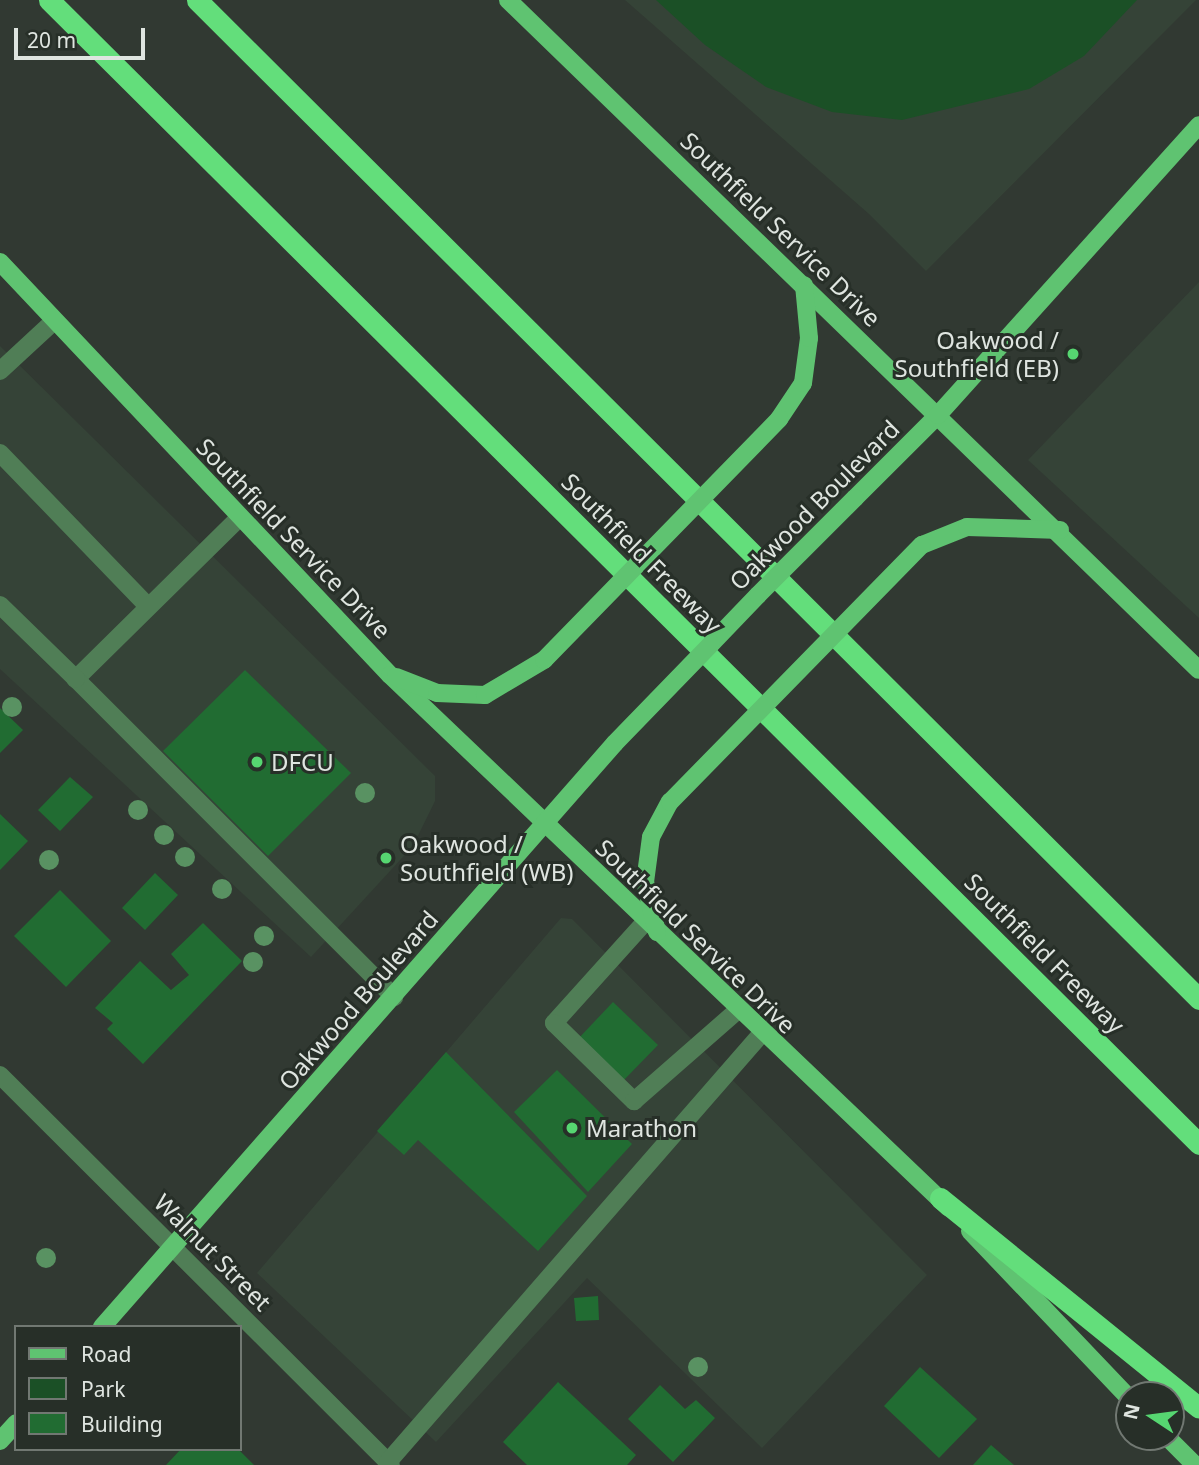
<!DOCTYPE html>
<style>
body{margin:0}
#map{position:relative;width:1199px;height:1465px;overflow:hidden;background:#313932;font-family:"Noto Sans",sans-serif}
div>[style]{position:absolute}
.built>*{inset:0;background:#354337}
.green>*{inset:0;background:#1b5026}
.building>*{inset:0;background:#216c32}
.minor>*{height:18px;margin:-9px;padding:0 9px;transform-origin:9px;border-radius:9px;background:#507e56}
.major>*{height:18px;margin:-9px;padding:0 9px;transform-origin:9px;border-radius:9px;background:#5fc371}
.highway>*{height:21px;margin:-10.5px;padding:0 10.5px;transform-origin:10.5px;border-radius:10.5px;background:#63de7b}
.major-bridge>*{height:18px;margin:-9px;padding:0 9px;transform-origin:9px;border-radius:9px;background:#5fc371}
.trees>*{width:20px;height:20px;margin:-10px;border-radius:50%;background:#599262}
.dots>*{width:19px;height:19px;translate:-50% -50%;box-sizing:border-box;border:4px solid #272f28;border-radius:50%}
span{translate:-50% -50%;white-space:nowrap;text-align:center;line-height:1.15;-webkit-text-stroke:6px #272f28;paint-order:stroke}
.street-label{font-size:24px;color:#dfe5e0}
.poi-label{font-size:24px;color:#dfe5e0}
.right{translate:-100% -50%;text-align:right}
.left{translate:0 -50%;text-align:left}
.legend{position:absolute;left:14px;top:1325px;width:228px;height:126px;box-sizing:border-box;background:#272f28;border:2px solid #717872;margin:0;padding:9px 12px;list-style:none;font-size:21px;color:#dfe5e0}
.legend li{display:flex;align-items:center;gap:14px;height:35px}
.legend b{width:35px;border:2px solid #717872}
.north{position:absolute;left:1115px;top:1381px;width:70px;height:70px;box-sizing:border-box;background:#272f28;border:2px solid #717872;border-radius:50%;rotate:283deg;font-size:19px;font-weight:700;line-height:28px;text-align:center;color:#dfe5e0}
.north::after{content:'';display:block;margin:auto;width:24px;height:32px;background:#56d671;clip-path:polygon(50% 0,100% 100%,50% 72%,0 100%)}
.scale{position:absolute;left:14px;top:28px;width:131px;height:32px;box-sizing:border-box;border:4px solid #dfe5e0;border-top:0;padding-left:9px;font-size:21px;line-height:24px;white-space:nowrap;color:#dfe5e0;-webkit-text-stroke:5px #272f28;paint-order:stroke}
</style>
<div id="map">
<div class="built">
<div style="clip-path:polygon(625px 0,1196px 0,926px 271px,869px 214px)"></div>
<div style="clip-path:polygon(1199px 282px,1199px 618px,1028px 460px)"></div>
<div style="clip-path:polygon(0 346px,435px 776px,435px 801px,413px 846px,311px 957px,0 669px)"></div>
<div style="clip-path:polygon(561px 918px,572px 919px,927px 1275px,762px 1448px,587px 1278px,436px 1442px,257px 1273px)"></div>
</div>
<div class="green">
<div style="clip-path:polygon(656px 0,1137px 0,1084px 56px,1029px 89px,902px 120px,832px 112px,766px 87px,705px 45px)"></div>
</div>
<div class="building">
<div style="clip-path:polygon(245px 670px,351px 773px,268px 856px,163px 751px)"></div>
<div style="clip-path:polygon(0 708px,23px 730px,0 753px)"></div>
<div style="clip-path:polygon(70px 777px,93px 797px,60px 831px,38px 810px)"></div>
<div style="clip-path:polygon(0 814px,28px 841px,0 870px)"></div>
<div style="clip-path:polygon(155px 873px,178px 895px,145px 930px,122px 908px)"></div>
<div style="clip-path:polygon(60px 890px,111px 941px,66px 987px,14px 936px)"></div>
<div style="clip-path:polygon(203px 923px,242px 961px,143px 1064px,107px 1029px,113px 1023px,95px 1008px,140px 961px,171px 990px,189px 975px,171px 954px)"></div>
<div style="clip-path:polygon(613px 1002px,658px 1045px,622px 1082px,577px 1040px)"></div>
<div style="clip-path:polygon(446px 1052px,587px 1196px,538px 1251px,418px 1140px,404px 1155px,377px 1131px)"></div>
<div style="clip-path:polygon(557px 1070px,632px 1144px,588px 1192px,514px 1112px)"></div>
<div style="clip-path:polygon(598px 1296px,599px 1320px,576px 1321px,574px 1298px)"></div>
<div style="clip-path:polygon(920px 1367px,977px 1419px,939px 1458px,884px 1406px)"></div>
<div style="clip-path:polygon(558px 1382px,636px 1455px,627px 1465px,527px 1465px,503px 1442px)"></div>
<div style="clip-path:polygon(660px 1385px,685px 1409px,696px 1400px,715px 1418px,673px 1462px,628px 1419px)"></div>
<div style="clip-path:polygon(991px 1445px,1014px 1465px,973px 1465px)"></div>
<div style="clip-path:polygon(181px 1449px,238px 1449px,254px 1465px,166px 1465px)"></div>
</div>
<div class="minor">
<div style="left:0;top:371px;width:72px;rotate:-42.8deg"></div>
<div style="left:0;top:453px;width:213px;rotate:46deg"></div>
<div style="left:240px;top:517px;width:231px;rotate:135.4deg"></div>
<div style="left:76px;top:679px;width:450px;rotate:45deg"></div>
<div style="left:0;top:605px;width:106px;rotate:44.2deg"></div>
<div style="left:645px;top:922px;width:136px;rotate:132deg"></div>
<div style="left:554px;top:1023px;width:112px;rotate:44.3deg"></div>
<div style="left:634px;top:1101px;width:140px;rotate:-41.2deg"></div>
<div style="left:0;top:1075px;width:552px;rotate:44.93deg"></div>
<div style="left:388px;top:1462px;width:569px;rotate:-48.92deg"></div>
</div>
<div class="major">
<div style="left:508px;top:0;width:962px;rotate:44.12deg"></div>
<div style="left:0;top:262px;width:568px;rotate:46.64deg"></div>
<div style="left:390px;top:675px;width:772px;rotate:43.64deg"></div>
<div style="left:779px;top:419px;width:43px;rotate:-56.3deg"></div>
<div style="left:803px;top:383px;width:45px;rotate:-82.4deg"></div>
<div style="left:809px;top:338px;width:53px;rotate:-95.4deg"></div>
<div style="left:855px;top:498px;width:117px;rotate:-45deg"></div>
<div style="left:938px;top:415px;width:390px;rotate:-48deg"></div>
<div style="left:922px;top:545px;width:48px;rotate:-21.8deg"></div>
<div style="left:967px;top:527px;width:93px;rotate:1.8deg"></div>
<div style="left:711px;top:644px;width:68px;rotate:-46.2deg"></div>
<div style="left:396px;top:677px;width:44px;rotate:21.3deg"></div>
<div style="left:437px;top:693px;width:48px;rotate:2.4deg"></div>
<div style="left:485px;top:695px;width:69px;rotate:-30.7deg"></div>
<div style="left:657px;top:932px;width:51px;rotate:-103.5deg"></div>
<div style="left:645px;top:882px;width:45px;rotate:-82.4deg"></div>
<div style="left:651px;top:837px;width:40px;rotate:-62deg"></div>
<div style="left:970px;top:1231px;width:231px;rotate:46.4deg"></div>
<div style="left:102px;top:1327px;width:777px;rotate:-48.7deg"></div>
<div style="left:1167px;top:1437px;width:40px;rotate:45deg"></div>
<div style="left:0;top:1441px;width:24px;rotate:-48deg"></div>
</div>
<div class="highway">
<div style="left:49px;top:0;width:1622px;rotate:44.85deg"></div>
<div style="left:197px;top:0;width:1415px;rotate:44.91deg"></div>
<div style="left:940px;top:1198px;width:333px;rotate:39deg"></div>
</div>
<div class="major-bridge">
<div style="left:758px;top:595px;width:137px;rotate:-45deg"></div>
<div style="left:544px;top:660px;width:337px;rotate:-45.7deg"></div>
<div style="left:615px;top:743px;width:138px;rotate:-45.9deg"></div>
<div style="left:670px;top:802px;width:360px;rotate:-45.6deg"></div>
</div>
<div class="trees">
<div style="left:12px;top:707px"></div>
<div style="left:365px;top:793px"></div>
<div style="left:138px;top:810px"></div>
<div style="left:164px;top:835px"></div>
<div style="left:185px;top:857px"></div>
<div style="left:49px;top:860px"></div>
<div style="left:222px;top:889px"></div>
<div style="left:264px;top:936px"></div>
<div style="left:253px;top:962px"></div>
<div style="left:46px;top:1258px"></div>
<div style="left:698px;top:1367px"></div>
</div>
<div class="dots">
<div style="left:1073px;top:354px;background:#56d671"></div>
<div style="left:257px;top:762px;background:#56d671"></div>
<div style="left:386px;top:858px;background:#56d671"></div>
<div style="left:572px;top:1128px;background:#56d671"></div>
</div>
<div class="street-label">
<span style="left:781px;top:229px;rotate:44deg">Southfield Service Drive</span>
<span style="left:814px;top:505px;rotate:-45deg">Oakwood Boulevard</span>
<span style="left:294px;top:538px;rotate:46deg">Southfield Service Drive</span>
<span style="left:642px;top:553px;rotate:45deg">Southfield Freeway</span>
<span style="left:696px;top:936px;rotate:44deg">Southfield Service Drive</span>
<span style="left:1045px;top:953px;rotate:45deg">Southfield Freeway</span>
<span style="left:358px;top:1000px;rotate:-49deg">Oakwood Boulevard</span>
<span style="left:213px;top:1252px;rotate:45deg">Walnut Street</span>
</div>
<div class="poi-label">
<span class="right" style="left:1059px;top:354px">Oakwood /<br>Southfield (EB)</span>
<span class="left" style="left:271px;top:762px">DFCU</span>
<span class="left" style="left:400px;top:858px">Oakwood /<br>Southfield (WB)</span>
<span class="left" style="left:586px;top:1128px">Marathon</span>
</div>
<ul class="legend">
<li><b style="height:9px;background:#5fc371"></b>Road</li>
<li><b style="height:19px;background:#1b5026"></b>Park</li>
<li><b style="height:19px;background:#216c32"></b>Building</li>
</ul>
<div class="north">N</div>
<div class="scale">20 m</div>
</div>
